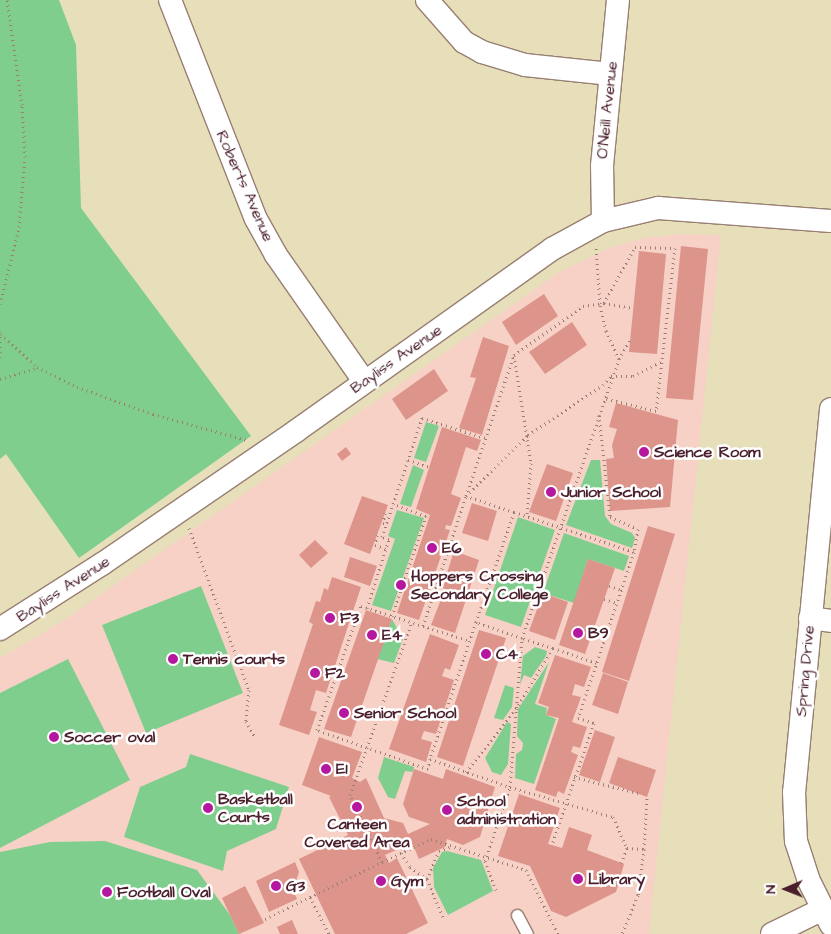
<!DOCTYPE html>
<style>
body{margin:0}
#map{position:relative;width:831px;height:934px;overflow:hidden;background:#e6dfba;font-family:"Architects Daughter",sans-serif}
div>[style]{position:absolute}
.built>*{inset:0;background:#f7d1c6}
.green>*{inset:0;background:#80ce8e}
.building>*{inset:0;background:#dc948b}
.path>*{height:3px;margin-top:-1.5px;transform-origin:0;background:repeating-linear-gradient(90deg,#987f72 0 1px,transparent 0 5px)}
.roads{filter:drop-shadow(1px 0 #987f72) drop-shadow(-1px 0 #987f72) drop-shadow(0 1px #987f72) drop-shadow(0 -1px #987f72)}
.lane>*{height:11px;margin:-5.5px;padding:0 5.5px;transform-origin:5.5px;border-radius:5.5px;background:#fff}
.street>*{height:22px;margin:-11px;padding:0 11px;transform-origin:11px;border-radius:11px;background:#fff}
.dots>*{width:14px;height:14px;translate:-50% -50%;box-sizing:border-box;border:2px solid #fff;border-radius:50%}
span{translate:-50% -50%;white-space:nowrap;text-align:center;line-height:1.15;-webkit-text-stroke:5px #fff;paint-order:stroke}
.street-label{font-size:16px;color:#4a1f2b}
.poi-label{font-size:16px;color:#4a1f2b;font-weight:700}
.left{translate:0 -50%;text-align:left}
.north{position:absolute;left:761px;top:864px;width:50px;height:50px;-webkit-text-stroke:4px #fff;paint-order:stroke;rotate:269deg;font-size:14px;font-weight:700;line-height:20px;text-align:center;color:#4a1f2b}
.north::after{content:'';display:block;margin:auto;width:18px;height:22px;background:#4a1f2b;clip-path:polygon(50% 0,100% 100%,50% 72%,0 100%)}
</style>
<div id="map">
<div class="built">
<div style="clip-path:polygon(679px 234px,721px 235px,649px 934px,0 934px,0 658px,63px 621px,558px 273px,609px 248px,644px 238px)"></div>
</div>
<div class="green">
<div style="clip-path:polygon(0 0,59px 0,76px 45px,81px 208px,251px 436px,79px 558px,6px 454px,0 459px)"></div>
<div style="clip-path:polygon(426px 422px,439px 426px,426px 462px,414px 458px)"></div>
<div style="clip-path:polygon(591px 460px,600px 460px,605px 516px,611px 524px,632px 533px,635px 538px,632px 548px,566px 525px)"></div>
<div style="clip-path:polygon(413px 465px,424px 470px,411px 507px,400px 504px)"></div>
<div style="clip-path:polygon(397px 510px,424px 518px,391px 611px,372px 605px,395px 539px,388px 536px)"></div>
<div style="clip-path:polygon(518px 517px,555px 530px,521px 627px,485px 615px)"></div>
<div style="clip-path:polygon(564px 533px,629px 556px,624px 571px,588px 559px,574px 603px,543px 593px)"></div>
<div style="clip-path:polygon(201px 586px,243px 693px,146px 733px,102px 625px)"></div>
<div style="clip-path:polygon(392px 619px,403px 639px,394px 663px,377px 659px)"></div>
<div style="clip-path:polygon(535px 647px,547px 651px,546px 656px,531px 678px,524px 675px,520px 685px,523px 656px)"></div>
<div style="clip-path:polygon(68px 659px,130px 780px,0 848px,0 693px)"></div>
<div style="clip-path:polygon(549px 662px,535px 704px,547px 708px,546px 715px,556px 719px,534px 784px,515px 778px,516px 754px,522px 750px,523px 743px,517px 736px,518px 709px)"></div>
<div style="clip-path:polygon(505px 685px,514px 688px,512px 707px,503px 720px,494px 718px)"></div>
<div style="clip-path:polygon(507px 722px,511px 724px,508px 764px,501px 775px,492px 772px,485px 758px)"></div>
<div style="clip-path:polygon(190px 754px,289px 787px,276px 829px,227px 851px,223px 871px,124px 837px,140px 787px,186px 767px)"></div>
<div style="clip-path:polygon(384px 757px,414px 767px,413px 772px,405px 771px,395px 799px,388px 797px,378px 778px)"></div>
<div style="clip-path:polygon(105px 841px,197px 870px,230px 915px,239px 934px,0 934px,0 852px,50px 842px)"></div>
<div style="clip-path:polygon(447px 851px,481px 860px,493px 891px,448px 915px,434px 887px,433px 868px,442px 852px)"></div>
</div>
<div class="building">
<div style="clip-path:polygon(681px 246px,708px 249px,693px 400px,666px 398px)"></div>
<div style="clip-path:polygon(639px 251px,666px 254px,657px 354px,629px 352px)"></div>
<div style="clip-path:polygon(544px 294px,558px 316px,516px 345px,502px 322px)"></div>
<div style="clip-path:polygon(572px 322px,587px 345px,545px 374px,529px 352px)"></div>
<div style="clip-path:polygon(483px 337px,509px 346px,482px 435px,459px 428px,476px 378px,470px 377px)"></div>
<div style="clip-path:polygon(434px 369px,448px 391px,406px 420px,392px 399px)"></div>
<div style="clip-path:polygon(616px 403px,678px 420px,670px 507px,610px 511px,606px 459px,614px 458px,612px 445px,617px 429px,609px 427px)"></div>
<div style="clip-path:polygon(442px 427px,481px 440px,477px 451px,466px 447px,451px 494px,461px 498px,451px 526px,446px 525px,445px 529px,450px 530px,419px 620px,397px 613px,430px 515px,416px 509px)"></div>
<div style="clip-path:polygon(346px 447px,351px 454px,342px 461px,337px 454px)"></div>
<div style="clip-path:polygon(547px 464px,573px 473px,556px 521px,529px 512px)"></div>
<div style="clip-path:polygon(362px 496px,388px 505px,370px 554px,344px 544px)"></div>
<div style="clip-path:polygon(472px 503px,497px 511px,488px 541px,462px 533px)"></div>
<div style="clip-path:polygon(648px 526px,675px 534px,629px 681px,602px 672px)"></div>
<div style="clip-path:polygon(315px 540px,328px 553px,311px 568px,299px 555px)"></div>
<div style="clip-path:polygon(454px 551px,479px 560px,455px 633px,431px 625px,445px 589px,442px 588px,449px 574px,447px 573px)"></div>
<div style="clip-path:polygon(350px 557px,377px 566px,370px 586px,344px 577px)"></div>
<div style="clip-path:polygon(588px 559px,615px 568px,585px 654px,559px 645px)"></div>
<div style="clip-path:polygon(332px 577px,361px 587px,326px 693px,316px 690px,310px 710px,317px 712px,309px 735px,279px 725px,313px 624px,309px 622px,316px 601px,320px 602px,324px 588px,328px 590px)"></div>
<div style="clip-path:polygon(543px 593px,568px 602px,555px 640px,529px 631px)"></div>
<div style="clip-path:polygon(366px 610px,392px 619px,351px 737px,324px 729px)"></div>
<div style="clip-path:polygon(479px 630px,506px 638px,463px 766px,437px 757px)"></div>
<div style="clip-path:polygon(430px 634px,459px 645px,450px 670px,445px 668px,442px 676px,454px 680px,436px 734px,424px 731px,421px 739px,432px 742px,426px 762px,389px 749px)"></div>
<div style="clip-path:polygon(555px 655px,591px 667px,584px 687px,575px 684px,572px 695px,581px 697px,572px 722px,587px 727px,580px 748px,573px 746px,571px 752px,578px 755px,564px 794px,558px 791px,556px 797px,535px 790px,559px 718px,546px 715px,549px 707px,538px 703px)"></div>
<div style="clip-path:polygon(603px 673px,628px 682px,618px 714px,592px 705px)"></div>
<div style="clip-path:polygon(595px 730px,615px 737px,600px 782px,579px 775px)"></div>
<div style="clip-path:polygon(319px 737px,362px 752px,352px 778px,360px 782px,366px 778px,384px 818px,403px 823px,408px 834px,430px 824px,409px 817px,403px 804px,414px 769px,443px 779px,446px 769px,495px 787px,480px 837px,463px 845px,447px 839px,445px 847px,419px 859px,412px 843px,385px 855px,389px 863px,397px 858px,428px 923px,406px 934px,335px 934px,299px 859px,348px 835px,329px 797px,331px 796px,302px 785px)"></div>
<div style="clip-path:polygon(618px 757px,656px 770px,647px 797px,609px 783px)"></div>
<div style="clip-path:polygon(519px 794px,560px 808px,548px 844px,562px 848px,569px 827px,592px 835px,587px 850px,624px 864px,616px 892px,566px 917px,551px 911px,530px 866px,498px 856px)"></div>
<div style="clip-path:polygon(295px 862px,299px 872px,293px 890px,297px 899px,269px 912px,256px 881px)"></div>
<div style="clip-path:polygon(245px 886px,264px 923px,239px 934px,222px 898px)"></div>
<div style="clip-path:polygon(292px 920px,298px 934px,280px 934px,277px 927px)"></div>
</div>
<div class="path">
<div style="left:604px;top:303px;width:29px;rotate:10deg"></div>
<div style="left:0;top:304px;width:79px;rotate:-76.1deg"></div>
<div style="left:19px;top:227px;width:70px;rotate:-85.1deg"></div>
<div style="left:25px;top:157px;width:52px;rotate:-93.3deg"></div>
<div style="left:22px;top:105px;width:106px;rotate:-98.1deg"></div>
<div style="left:0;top:332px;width:25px;rotate:90deg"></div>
<div style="left:1px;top:334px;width:49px;rotate:42.5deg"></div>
<div style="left:37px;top:367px;width:45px;rotate:26.6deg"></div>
<div style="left:77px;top:387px;width:81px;rotate:19.6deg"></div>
<div style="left:153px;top:414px;width:98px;rotate:15.5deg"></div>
<div style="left:514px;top:356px;width:108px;rotate:81deg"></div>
<div style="left:531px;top:463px;width:53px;rotate:94.3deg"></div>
<div style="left:619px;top:359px;width:24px;rotate:-60deg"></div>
<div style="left:0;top:379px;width:39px;rotate:-17deg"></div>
<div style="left:599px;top:415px;width:103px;rotate:83.8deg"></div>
<div style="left:610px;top:517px;width:30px;rotate:23deg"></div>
<div style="left:638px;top:529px;width:23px;rotate:100deg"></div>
<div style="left:408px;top:460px;width:23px;rotate:18deg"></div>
<div style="left:514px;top:512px;width:126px;rotate:18.4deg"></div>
<div style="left:634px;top:552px;width:175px;rotate:108.6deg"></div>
<div style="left:578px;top:718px;width:17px;rotate:17deg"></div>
<div style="left:594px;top:723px;width:128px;rotate:109.1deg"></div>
<div style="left:385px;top:513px;width:10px;rotate:101deg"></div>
<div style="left:383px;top:523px;width:3px;rotate:18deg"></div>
<div style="left:189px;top:528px;width:173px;rotate:69.7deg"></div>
<div style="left:249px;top:690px;width:31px;rotate:96deg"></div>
<div style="left:246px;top:721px;width:18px;rotate:61deg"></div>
<div style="left:377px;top:535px;width:10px;rotate:101deg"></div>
<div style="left:375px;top:545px;width:12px;rotate:20deg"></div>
<div style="left:609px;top:586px;width:14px;rotate:17deg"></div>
<div style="left:604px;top:599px;width:14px;rotate:17deg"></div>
<div style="left:367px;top:608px;width:72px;rotate:-72.3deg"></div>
<div style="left:389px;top:539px;width:7px;rotate:-164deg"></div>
<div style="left:382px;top:537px;width:126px;rotate:-71.4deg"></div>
<div style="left:422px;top:418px;width:66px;rotate:17.6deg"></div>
<div style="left:392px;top:616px;width:106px;rotate:-71.2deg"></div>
<div style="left:426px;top:516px;width:35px;rotate:-160deg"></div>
<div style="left:476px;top:622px;width:145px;rotate:108.6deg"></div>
<div style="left:430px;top:759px;width:85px;rotate:19.3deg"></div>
<div style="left:510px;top:787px;width:107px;rotate:16.2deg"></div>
<div style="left:613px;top:817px;width:34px;rotate:66deg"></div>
<div style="left:627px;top:848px;width:17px;rotate:3deg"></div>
<div style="left:644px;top:849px;width:46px;rotate:97.4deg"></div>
<div style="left:638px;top:895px;width:42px;rotate:112.3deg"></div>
<div style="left:423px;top:626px;width:137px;rotate:-71.7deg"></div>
<div style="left:466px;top:496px;width:87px;rotate:-44.5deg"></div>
<div style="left:528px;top:435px;width:90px;rotate:-33.7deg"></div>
<div style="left:603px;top:385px;width:12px;rotate:-48deg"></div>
<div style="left:611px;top:376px;width:22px"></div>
<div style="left:633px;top:376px;width:33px;rotate:-27deg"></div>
<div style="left:594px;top:629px;width:14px;rotate:17deg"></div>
<div style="left:553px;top:648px;width:46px;rotate:18.8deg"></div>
<div style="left:430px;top:759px;width:10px;rotate:101deg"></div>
<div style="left:428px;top:769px;width:118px;rotate:-160.6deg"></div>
<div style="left:317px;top:730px;width:132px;rotate:-70.5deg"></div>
<div style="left:361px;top:606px;width:114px;rotate:17.8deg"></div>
<div style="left:466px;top:772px;width:80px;rotate:-51.6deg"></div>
<div style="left:516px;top:709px;width:71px;rotate:-58.8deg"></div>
<div style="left:553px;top:648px;width:33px;rotate:-162deg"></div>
<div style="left:522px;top:638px;width:295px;rotate:-70.8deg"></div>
<div style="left:619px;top:359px;width:31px;rotate:-115deg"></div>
<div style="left:606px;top:331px;width:28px;rotate:-103deg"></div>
<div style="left:600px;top:304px;width:57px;rotate:-94deg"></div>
<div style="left:574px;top:777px;width:66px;rotate:14deg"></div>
<div style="left:644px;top:849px;width:52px;rotate:-86.7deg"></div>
<div style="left:401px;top:853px;width:17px;rotate:57deg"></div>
<div style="left:410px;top:867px;width:21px;rotate:35deg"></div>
<div style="left:427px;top:879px;width:41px;rotate:67.2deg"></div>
<div style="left:382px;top:862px;width:54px;rotate:-25.1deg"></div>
<div style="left:431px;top:839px;width:100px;rotate:18.1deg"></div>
<div style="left:526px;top:870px;width:72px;rotate:63.4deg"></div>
<div style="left:621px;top:863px;width:16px;rotate:-68deg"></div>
<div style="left:427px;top:879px;width:30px;rotate:-67deg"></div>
<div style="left:439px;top:851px;width:15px;rotate:-20deg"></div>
<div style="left:496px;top:890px;width:31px;rotate:-111deg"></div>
<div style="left:485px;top:861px;width:78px;rotate:-71.3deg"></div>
<div style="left:510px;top:787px;width:149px;rotate:-85.4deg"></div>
<div style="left:522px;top:638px;width:49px;rotate:-160.8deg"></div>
<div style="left:476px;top:622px;width:116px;rotate:-70.9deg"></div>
<div style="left:514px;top:512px;width:51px;rotate:-161.6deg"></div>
<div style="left:466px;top:496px;width:149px;rotate:-71.2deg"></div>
<div style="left:514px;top:355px;width:85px;rotate:-35.4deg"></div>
<div style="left:583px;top:306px;width:21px;rotate:-8deg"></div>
<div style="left:604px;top:303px;width:64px;rotate:-61deg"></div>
<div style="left:635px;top:247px;width:40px;rotate:1.4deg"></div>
<div style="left:675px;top:248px;width:164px;rotate:96.6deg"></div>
<div style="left:656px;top:411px;width:54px;rotate:-166deg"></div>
<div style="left:310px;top:897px;width:42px;rotate:62.8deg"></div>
<div style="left:265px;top:919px;width:130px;rotate:-26deg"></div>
<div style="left:382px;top:862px;width:74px;rotate:-115.5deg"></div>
<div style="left:350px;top:795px;width:184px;rotate:-70.3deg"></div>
</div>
<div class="roads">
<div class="lane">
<div style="left:517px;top:915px;width:21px;rotate:62deg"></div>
</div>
<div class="street">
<div style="left:170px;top:0;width:235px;rotate:68.6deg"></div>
<div style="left:256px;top:219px;width:41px;rotate:60.9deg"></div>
<div style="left:276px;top:255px;width:154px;rotate:55.1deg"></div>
<div style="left:427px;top:0;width:56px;rotate:48.6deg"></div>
<div style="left:464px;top:42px;width:21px;rotate:29deg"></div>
<div style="left:482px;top:52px;width:45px;rotate:16.8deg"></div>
<div style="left:525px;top:65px;width:86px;rotate:6deg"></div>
<div style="left:603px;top:221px;width:55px;rotate:-91deg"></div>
<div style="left:602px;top:166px;width:167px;rotate:-84.5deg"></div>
<div style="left:831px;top:409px;width:385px;rotate:95.5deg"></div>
<div style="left:794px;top:792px;width:49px;rotate:87.7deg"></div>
<div style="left:796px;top:841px;width:40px;rotate:72deg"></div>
<div style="left:808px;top:879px;width:51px;rotate:63.4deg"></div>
<div style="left:810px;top:618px;width:21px;rotate:8deg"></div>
<div style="left:0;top:629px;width:121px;rotate:-32.5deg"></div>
<div style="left:102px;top:564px;width:235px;rotate:-34.4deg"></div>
<div style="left:296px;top:431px;width:314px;rotate:-35.4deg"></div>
<div style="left:552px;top:249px;width:58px;rotate:-28.8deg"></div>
<div style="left:603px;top:221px;width:57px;rotate:-13.3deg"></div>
<div style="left:658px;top:208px;width:173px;rotate:4.3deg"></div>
<div style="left:772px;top:934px;width:57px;rotate:-26.1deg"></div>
</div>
</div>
<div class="dots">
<div style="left:644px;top:452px;background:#b5179e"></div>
<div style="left:551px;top:492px;background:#b5179e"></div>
<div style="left:432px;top:548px;background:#b5179e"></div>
<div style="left:401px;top:585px;background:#b5179e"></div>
<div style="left:330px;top:618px;background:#b5179e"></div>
<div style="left:578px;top:633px;background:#b5179e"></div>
<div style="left:372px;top:635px;background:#b5179e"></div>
<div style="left:486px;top:654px;background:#b5179e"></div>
<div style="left:173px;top:659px;background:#b5179e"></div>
<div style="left:315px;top:673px;background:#b5179e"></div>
<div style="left:344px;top:713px;background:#b5179e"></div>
<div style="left:54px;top:737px;background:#b5179e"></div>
<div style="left:326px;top:769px;background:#b5179e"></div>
<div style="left:357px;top:807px;background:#b5179e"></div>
<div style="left:208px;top:808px;background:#b5179e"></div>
<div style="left:447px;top:810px;background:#b5179e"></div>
<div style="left:578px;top:879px;background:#b5179e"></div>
<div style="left:381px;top:881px;background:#b5179e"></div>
<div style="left:276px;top:886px;background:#b5179e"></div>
<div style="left:107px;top:892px;background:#b5179e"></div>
</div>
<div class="street-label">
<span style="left:607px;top:110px;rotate:-84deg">O'Neill Avenue</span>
<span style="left:245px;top:186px;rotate:66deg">Roberts Avenue</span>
<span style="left:396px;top:359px;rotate:-35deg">Bayliss Avenue</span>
<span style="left:63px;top:589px;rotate:-33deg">Bayliss Avenue</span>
<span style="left:805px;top:671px;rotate:-85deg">Spring Drive</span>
</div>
<div class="poi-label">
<span class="left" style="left:654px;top:452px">Science Room</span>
<span class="left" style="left:561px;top:492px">Junior School</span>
<span class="left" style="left:442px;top:548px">E6</span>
<span class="left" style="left:411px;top:585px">Hoppers Crossing<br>Secondary College</span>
<span class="left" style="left:340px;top:618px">F3</span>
<span class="left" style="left:588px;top:633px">B9</span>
<span class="left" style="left:382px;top:635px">E4</span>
<span class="left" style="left:496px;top:654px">C4</span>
<span class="left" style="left:183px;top:659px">Tennis courts</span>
<span class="left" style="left:325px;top:673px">F2</span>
<span class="left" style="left:354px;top:713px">Senior School</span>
<span class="left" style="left:64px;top:737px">Soccer oval</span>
<span class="left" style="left:336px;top:769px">E1</span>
<span class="left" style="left:218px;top:808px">Basketball<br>Courts</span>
<span class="left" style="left:457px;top:810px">School<br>administration</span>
<span style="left:357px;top:833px">Canteen<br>Covered Area</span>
<span class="left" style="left:588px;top:879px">Library</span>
<span class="left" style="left:391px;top:881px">Gym</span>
<span class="left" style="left:286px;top:886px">G3</span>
<span class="left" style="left:117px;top:892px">Football Oval</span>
</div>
<div class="north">N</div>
</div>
